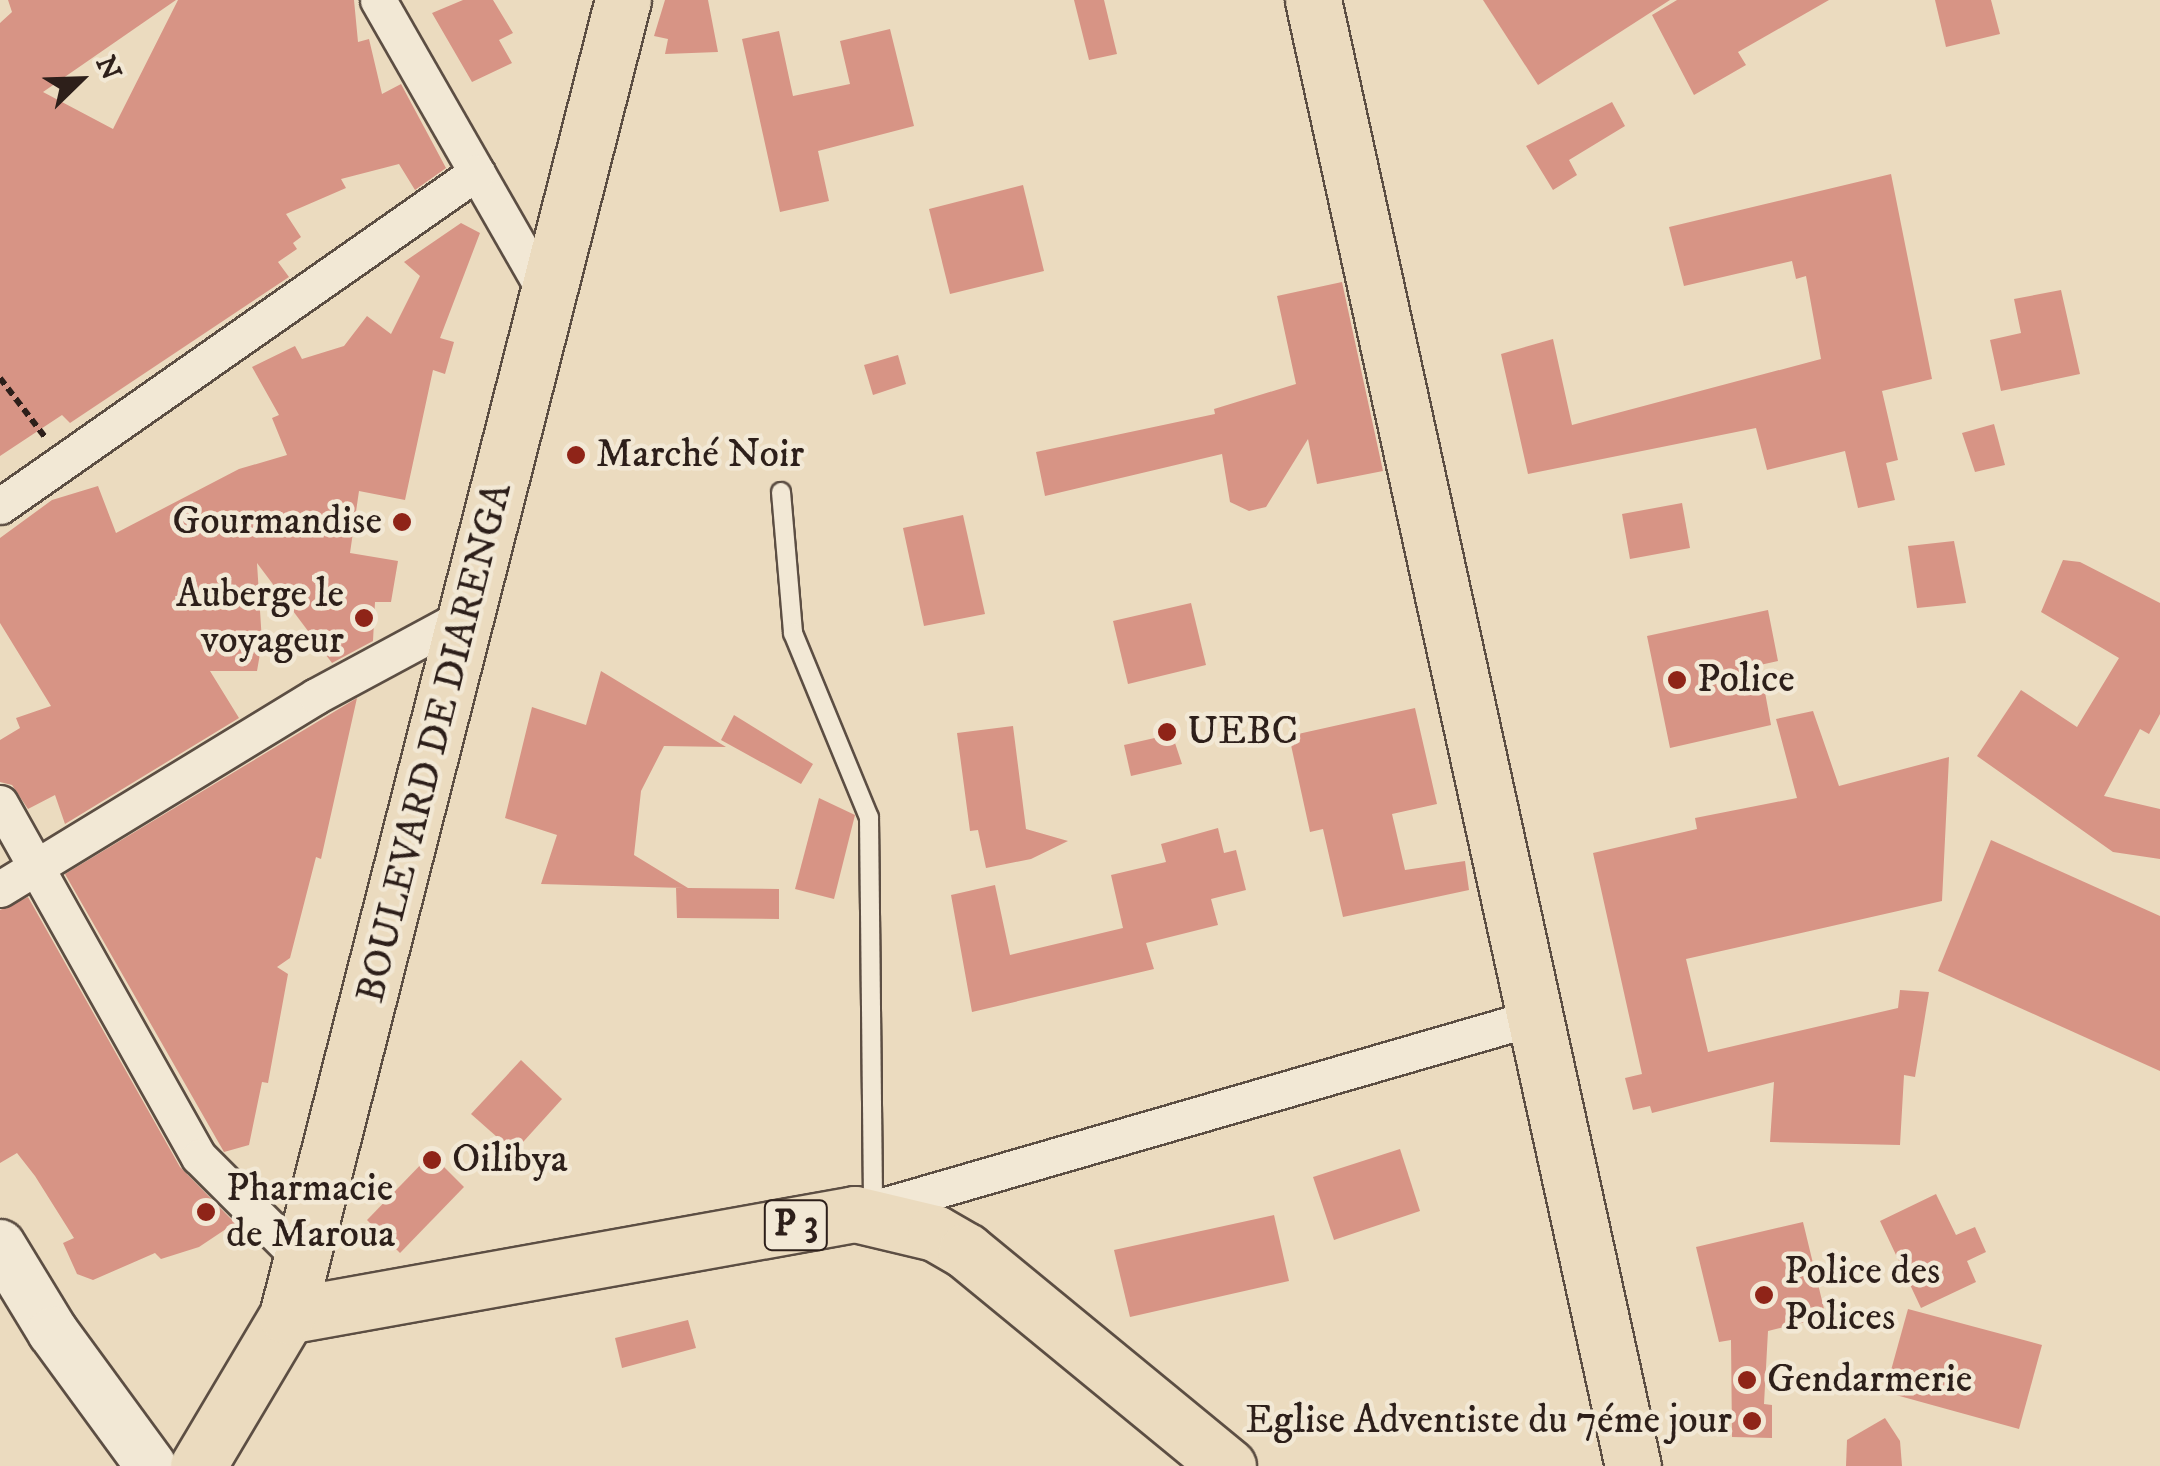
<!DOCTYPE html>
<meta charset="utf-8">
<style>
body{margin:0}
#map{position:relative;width:2160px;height:1466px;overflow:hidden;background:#ebdbbf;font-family:"IM FELL DW Pica",serif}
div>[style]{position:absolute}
.building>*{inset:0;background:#d79485}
.path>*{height:6px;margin-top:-3px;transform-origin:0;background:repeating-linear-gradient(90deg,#2d1f1a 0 8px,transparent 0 13px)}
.roads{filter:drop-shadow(2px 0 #5c4e43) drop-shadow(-2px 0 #5c4e43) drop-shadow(0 2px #5c4e43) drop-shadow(0 -2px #5c4e43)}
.lane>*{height:18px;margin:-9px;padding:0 9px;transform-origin:9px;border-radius:9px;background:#f2e8d5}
.street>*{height:35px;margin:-17.5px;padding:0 17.5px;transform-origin:17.5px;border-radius:17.5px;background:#f2e8d5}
.secondary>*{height:50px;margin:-25px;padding:0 25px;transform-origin:25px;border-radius:25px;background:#f2e8d5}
.primary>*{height:55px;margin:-27.5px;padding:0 27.5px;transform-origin:27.5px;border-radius:27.5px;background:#ebdbbf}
.dots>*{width:28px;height:28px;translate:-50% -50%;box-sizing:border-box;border:5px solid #f2e8d5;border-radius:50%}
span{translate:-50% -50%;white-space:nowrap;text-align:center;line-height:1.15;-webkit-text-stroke:9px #f2e8d5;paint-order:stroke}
.shield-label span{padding:2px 8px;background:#f2e8d5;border:2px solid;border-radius:8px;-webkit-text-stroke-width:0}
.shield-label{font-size:38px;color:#2d1f1a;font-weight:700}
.poi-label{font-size:40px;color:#2d1f1a}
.left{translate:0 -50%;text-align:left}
.right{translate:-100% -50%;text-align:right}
.street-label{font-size:40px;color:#2d1f1a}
.north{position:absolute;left:30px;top:30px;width:100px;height:100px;-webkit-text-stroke:8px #f2e8d5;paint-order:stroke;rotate:67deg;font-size:28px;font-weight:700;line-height:40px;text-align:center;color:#2d1f1a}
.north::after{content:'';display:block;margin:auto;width:35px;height:45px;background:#2d1f1a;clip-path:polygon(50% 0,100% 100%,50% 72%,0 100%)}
</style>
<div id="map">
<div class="building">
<div style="clip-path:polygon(8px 0,176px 0,43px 92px,113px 129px,178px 0,354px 0,358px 42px,369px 39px,382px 94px,401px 84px,446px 168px,415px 190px,399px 164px,341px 179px,346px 188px,286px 214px,301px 237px,293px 243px,297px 249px,278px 262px,289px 277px,70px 423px,62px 415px,0 456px,0 23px,12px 12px)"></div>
<div style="clip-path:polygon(463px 0,493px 0,513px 33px,499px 40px,512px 63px,472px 82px,432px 13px)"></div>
<div style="clip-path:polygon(665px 0,708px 0,718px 52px,665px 54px,668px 39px,654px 36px)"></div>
<div style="clip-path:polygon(1074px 0,1104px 0,1117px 54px,1089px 60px)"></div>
<div style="clip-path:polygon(1483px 0,1670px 0,1538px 85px)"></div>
<div style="clip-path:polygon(1677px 0,1829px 0,1738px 52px,1746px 65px,1694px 95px,1652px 15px)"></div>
<div style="clip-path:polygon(1935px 0,1991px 0,2000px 34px,1946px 47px)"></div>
<div style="clip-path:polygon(890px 29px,914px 126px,818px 151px,829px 201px,780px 212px,742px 39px,779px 31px,793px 96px,850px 84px,840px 41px)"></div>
<div style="clip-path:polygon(1612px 102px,1625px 126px,1569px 160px,1577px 175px,1553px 190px,1526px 146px)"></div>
<div style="clip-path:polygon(1891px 174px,1932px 379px,1882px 391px,1898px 460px,1886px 463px,1895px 500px,1858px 508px,1845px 451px,1767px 470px,1756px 428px,1528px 474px,1501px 354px,1553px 339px,1572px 425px,1821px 359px,1806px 276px,1796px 279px,1792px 261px,1684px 286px,1669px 227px)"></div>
<div style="clip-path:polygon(1023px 185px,1044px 271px,950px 294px,929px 209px)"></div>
<div style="clip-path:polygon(461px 223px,480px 233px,440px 338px,454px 342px,445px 374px,433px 370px,405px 500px,359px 491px,350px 553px,398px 561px,391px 602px,375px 602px,373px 641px,332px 663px,257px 563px,262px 642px,257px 671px,210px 671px,239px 718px,65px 824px,55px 795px,28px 809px,12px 785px,0 782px,0 740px,20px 728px,16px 718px,51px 706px,0 623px,0 538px,52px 500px,98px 486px,116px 533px,239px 469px,287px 455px,272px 418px,279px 415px,252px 367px,295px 346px,302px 359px,344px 346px,367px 316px,391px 334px,420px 276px,404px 262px)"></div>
<div style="clip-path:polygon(1342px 282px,1383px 471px,1317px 484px,1308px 439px,1266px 507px,1249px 511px,1230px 502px,1222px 454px,1045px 496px,1036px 452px,1215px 414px,1214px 409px,1296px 384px,1277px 296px)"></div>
<div style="clip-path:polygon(2061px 290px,2080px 374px,2001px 391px,1990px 340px,2021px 333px,2014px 299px)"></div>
<div style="clip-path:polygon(898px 355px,906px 384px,873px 395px,864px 365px)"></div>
<div style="clip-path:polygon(1994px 424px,2005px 465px,1975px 472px,1962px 433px)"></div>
<div style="clip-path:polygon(1682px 503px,1690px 548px,1630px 559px,1622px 514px)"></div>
<div style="clip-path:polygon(963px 515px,985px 614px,924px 626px,903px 528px)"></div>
<div style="clip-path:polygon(1954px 541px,1966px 603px,1917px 608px,1908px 546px)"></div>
<div style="clip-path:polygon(2063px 560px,2080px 562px,2160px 603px,2160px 714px,2149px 734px,2140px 729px,2104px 796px,2160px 809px,2160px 859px,2113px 852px,1977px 756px,2021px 690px,2077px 727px,2119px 658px,2041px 612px)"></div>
<div style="clip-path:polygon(1191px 603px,1206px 665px,1128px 684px,1113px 621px)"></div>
<div style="clip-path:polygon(1768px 610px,1778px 661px,1760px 665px,1771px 725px,1670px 748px,1647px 636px)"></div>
<div style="clip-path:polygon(601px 671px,726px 747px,664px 746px,641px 791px,634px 855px,688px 888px,779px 889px,779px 919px,677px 918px,676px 888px,684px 888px,541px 884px,557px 835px,505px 818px,532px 707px,586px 725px)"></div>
<div style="clip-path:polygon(357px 698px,321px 859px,316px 857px,290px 958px,277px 967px,288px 974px,268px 1083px,262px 1082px,249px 1145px,224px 1152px,65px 874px)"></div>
<div style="clip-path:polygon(1415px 708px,1437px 804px,1392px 814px,1405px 870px,1465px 861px,1469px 890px,1343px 917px,1323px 829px,1310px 832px,1289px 736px)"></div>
<div style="clip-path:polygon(1813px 711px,1839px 786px,1949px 757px,1942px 901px,1686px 959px,1708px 1052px,1898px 1008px,1900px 990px,1929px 992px,1915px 1077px,1904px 1075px,1900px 1145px,1770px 1142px,1774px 1082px,1652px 1113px,1650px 1106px,1633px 1110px,1625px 1078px,1642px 1074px,1593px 853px,1697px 829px,1695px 818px,1797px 798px,1776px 719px)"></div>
<div style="clip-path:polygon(734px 715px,813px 764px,801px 784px,721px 740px)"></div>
<div style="clip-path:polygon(1013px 726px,1026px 829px,1068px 841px,1031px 859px,986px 868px,978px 830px,970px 831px,957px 733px)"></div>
<div style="clip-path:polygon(1172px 734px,1182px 764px,1131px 776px,1124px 745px)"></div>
<div style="clip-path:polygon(819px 798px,855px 815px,834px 899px,795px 889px)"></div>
<div style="clip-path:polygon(1218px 828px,1224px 853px,1236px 850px,1246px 890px,1211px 899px,1218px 925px,1146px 943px,1154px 969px,972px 1012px,951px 895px,995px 885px,1010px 955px,1123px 928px,1111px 875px,1166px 862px,1161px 844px)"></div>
<div style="clip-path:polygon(1991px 840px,2160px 916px,2160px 1071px,1938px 971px)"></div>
<div style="clip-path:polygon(28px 897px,180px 1167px,235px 1223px,199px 1247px,161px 1259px,155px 1253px,93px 1280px,77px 1274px,63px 1243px,74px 1238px,35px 1176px,17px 1153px,0 1163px,0 910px)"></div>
<div style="clip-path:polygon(521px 1060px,562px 1099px,514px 1152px,471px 1114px)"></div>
<div style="clip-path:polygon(1400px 1149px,1420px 1211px,1334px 1240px,1313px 1177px)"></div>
<div style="clip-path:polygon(431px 1154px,464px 1187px,400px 1253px,367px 1220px)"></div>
<div style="clip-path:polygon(1936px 1194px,1956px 1235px,1975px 1227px,1986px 1252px,1967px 1261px,1976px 1282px,1921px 1308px,1880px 1221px)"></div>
<div style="clip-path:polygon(1274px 1215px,1289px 1281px,1130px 1317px,1114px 1250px)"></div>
<div style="clip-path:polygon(1803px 1222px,1826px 1317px,1768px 1331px,1764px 1404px,1772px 1405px,1772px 1438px,1732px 1437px,1731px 1340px,1719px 1342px,1696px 1247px)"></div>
<div style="clip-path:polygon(1908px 1309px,2042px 1345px,2019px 1429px,1885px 1392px)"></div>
<div style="clip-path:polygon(688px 1320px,696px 1348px,622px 1368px,615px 1338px)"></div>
<div style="clip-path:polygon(1885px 1418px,1900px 1441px,1902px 1466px,1846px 1466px,1847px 1440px)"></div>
</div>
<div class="path">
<div style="left:0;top:378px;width:74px;rotate:52.7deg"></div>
</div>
<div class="roads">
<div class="lane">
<div style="left:781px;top:492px;width:142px;rotate:85.1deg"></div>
<div style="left:793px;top:633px;width:199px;rotate:67.6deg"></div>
<div style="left:869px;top:817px;width:391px;rotate:89.4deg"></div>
</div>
<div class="street">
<div style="left:378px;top:0;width:342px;rotate:60.2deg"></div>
<div style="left:0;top:506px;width:582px;rotate:-35deg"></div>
<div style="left:0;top:803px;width:406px;rotate:60.7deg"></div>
<div style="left:199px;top:1157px;width:146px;rotate:45deg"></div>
<div style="left:0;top:889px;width:370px;rotate:-31.4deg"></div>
<div style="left:316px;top:696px;width:175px;rotate:-28.3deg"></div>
<div style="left:865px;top:1211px;width:698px;rotate:-16.13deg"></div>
</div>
<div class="secondary">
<div style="left:0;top:1245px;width:102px;rotate:58.7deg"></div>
<div style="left:53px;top:1332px;width:166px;rotate:53.8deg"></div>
</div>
<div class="primary">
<div style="left:1313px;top:0;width:1501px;rotate:77.69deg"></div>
<div style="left:287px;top:1316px;width:577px;rotate:-10.18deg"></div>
<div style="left:855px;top:1214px;width:82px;rotate:13.4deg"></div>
<div style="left:935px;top:1233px;width:36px;rotate:30deg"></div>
<div style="left:966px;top:1251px;width:339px;rotate:39.4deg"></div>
<div style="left:198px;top:1466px;width:174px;rotate:-59.3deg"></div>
<div style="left:287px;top:1316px;width:1358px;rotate:-75.68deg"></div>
</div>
</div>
<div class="dots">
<div style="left:576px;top:455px;background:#8f2418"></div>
<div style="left:402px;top:522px;background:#8f2418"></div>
<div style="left:364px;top:618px;background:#8f2418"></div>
<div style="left:1677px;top:680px;background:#8f2418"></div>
<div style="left:1167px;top:732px;background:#8f2418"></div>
<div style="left:432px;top:1160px;background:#8f2418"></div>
<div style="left:206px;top:1212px;background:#8f2418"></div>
<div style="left:1764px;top:1295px;background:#8f2418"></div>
<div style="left:1747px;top:1380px;background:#8f2418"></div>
<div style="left:1752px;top:1421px;background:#8f2418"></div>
</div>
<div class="shield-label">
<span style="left:796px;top:1225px">P 3</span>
</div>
<div class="poi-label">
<span class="left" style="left:596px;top:455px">Marché Noir</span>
<span class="right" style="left:382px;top:522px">Gourmandise</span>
<span class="right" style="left:344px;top:618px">Auberge le<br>voyageur</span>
<span class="left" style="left:1697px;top:680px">Police</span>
<span class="left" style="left:1187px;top:732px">UEBC</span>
<span class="left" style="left:452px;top:1160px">Oilibya</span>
<span class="left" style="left:226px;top:1212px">Pharmacie<br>de Maroua</span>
<span class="left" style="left:1784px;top:1295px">Police des<br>Polices</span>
<span class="left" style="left:1767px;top:1380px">Gendarmerie</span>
<span class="right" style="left:1732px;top:1421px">Eglise Adventiste du 7éme jour</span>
</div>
<div class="street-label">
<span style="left:435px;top:743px;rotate:-76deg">BOULEVARD DE DIARENGA</span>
</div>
<div class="north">N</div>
</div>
